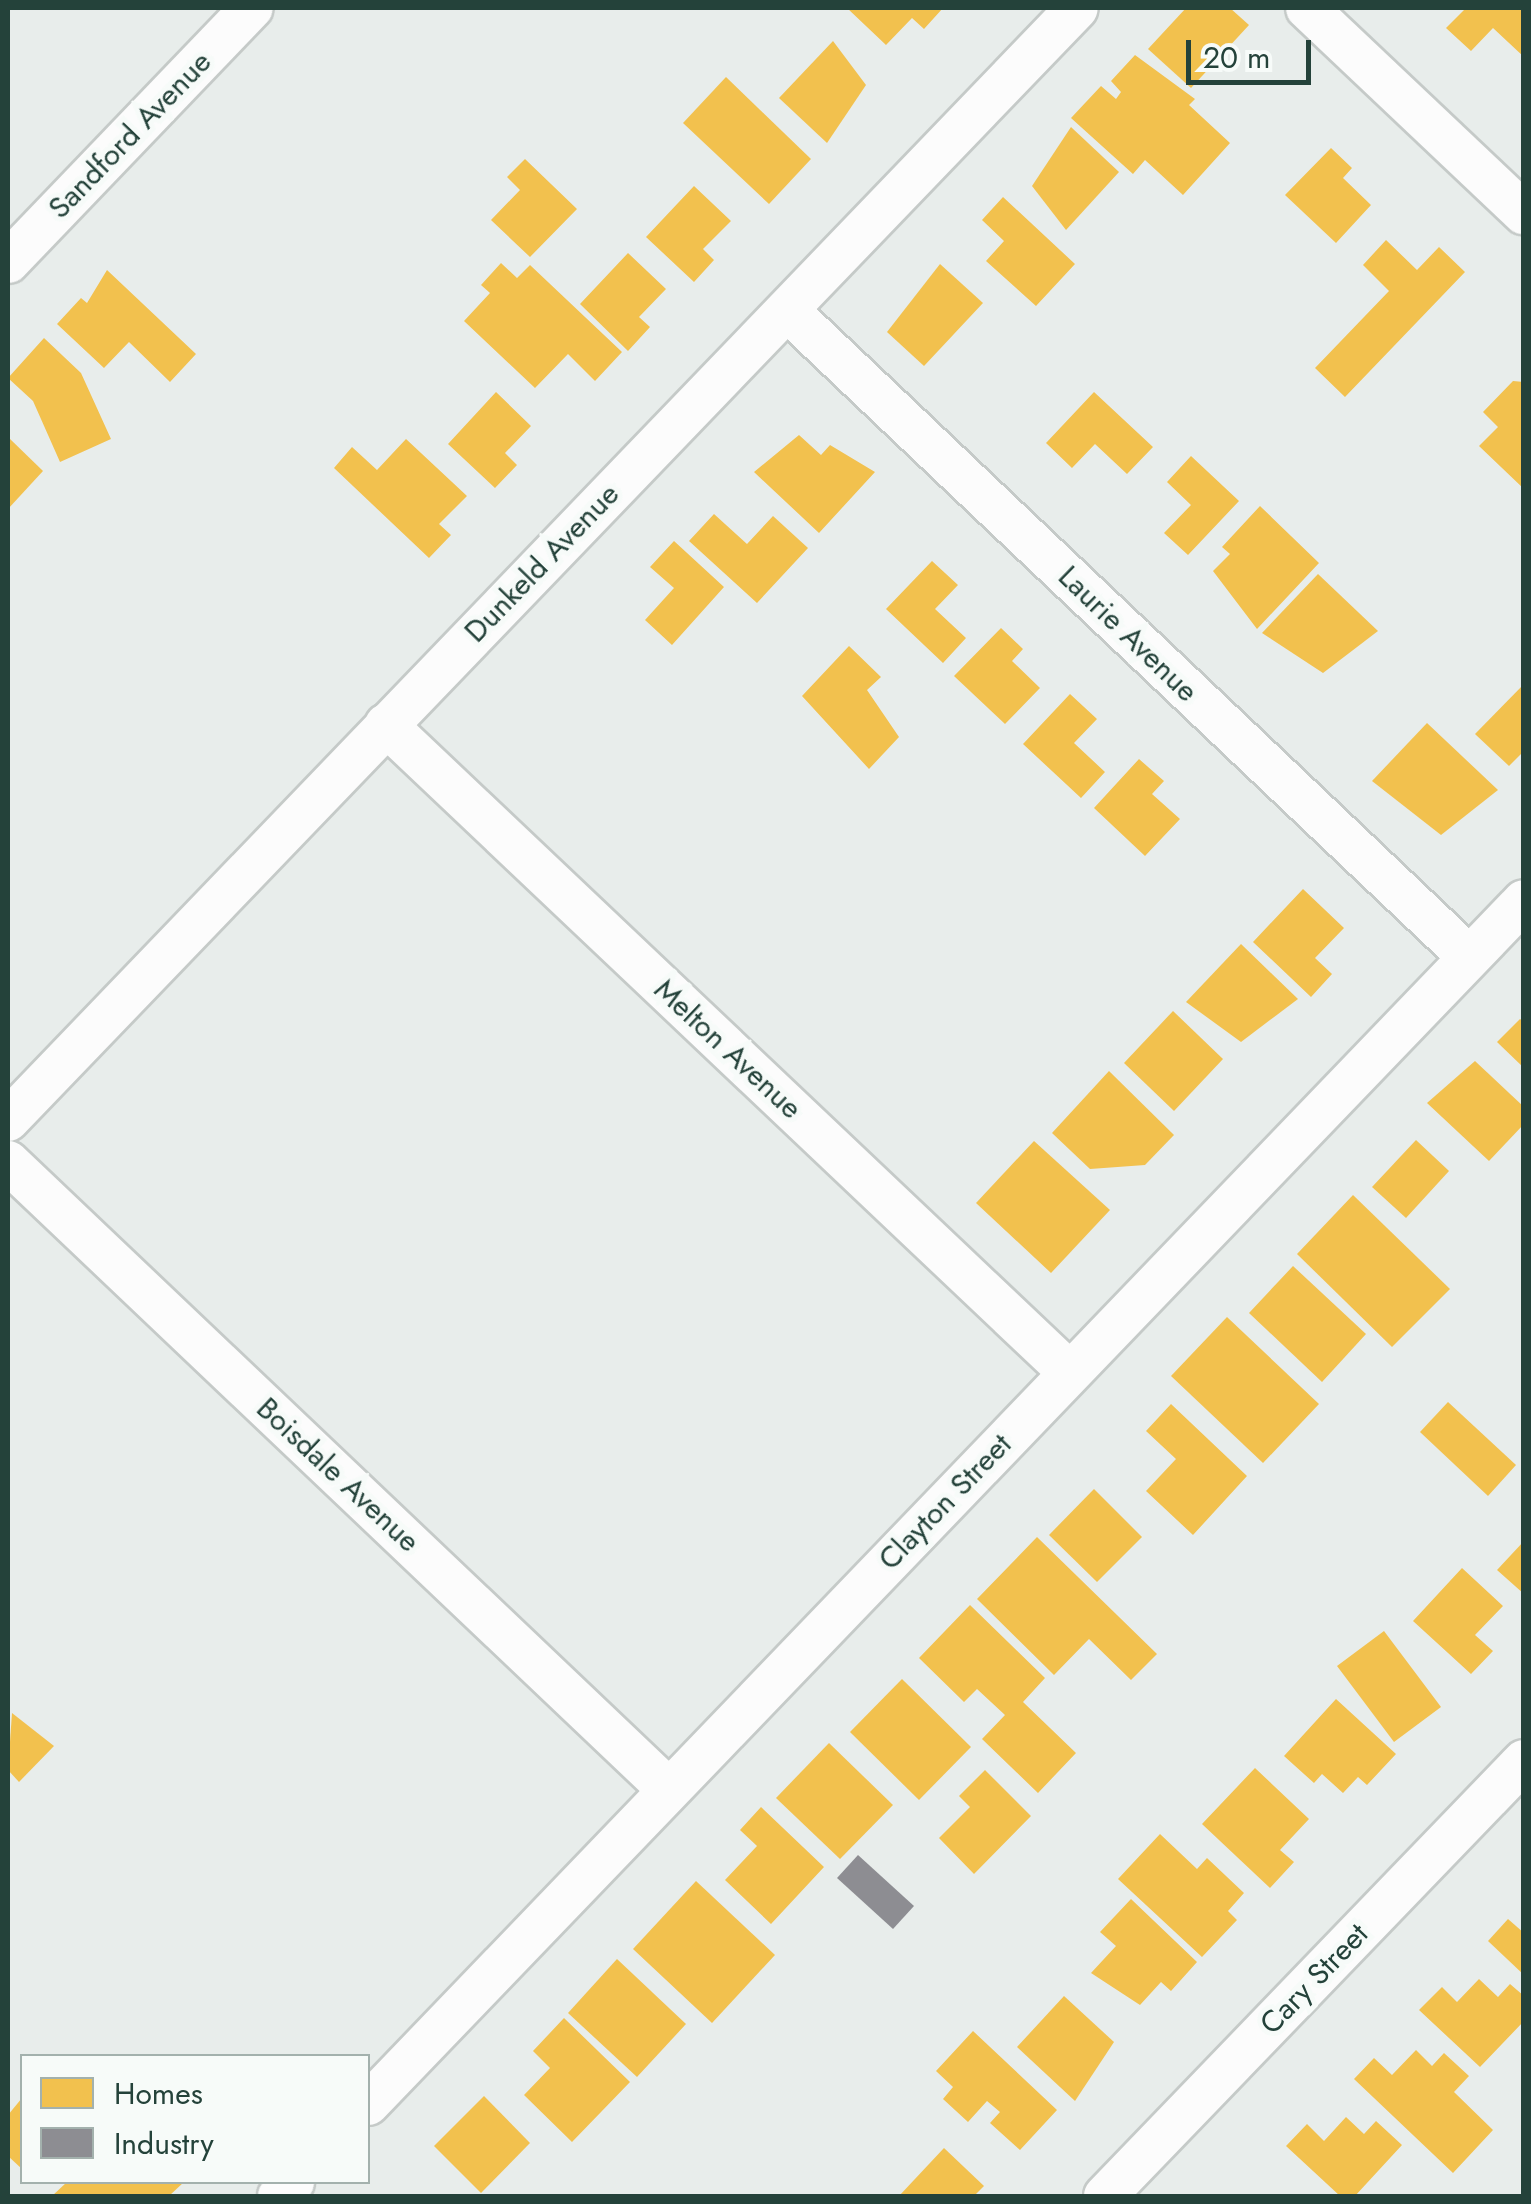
<!DOCTYPE html>
<style>
body{margin:0}
#map{position:relative;width:1531px;height:2204px;overflow:hidden;background:#e8edeb;font-family:Jost,sans-serif}
div>[style]{position:absolute}
.homes>*{inset:0;background:#f2c14e}
.industry>*{inset:0;background:#8d8d92}
.roads{filter:drop-shadow(2px 0 #c5cac8) drop-shadow(-2px 0 #c5cac8) drop-shadow(0 2px #c5cac8) drop-shadow(0 -2px #c5cac8)}
.minor>*{height:42px;margin:-21px;padding:0 21px;transform-origin:21px;border-radius:21px;background:#fcfcfc}
span{translate:-50% -50%;white-space:nowrap;text-align:center;line-height:1.15;-webkit-text-stroke:10px #f7fbf9;paint-order:stroke}
.street-label{font-size:30px;color:#24423a}
.frame{position:absolute;inset:0;border:10px solid #24423a;pointer-events:none}
.legend{position:absolute;left:20px;top:2054px;width:350px;height:130px;box-sizing:border-box;background:#f7fbf9;border:2px solid #a3b1ad;margin:0;padding:12px 18px;list-style:none;font-size:30px;color:#24423a}
.legend li{display:flex;align-items:center;gap:20px;height:50px}
.legend b{width:50px;border:2px solid #a3b1ad}
.scale{position:absolute;left:1186px;top:40px;width:125px;height:45px;box-sizing:border-box;border:5px solid #24423a;border-top:0;padding-left:12px;font-size:30px;line-height:35px;white-space:nowrap;color:#24423a;-webkit-text-stroke:8px #f7fbf9;paint-order:stroke}
</style>
<div id="map">
<div class="homes">
<div style="clip-path:polygon(847px 8px,943px 8px,924px 29px,912px 18px,886px 45px)"></div>
<div style="clip-path:polygon(1186px 8px,1230px 8px,1249px 25px,1191px 88px,1148px 49px)"></div>
<div style="clip-path:polygon(1466px 8px,1521px 8px,1524px 57px,1493px 28px,1471px 51px,1446px 28px)"></div>
<div style="clip-path:polygon(833px 41px,866px 85px,827px 143px,779px 98px)"></div>
<div style="clip-path:polygon(1135px 55px,1195px 99px,1189px 105px,1230px 143px,1183px 195px,1145px 160px,1133px 174px,1071px 118px,1101px 86px,1116px 99px,1121px 92px,1111px 81px)"></div>
<div style="clip-path:polygon(726px 77px,811px 159px,769px 204px,683px 123px)"></div>
<div style="clip-path:polygon(1071px 127px,1119px 172px,1066px 230px,1032px 186px)"></div>
<div style="clip-path:polygon(1331px 148px,1352px 168px,1343px 178px,1371px 205px,1336px 243px,1285px 195px)"></div>
<div style="clip-path:polygon(525px 159px,577px 209px,530px 257px,491px 220px,520px 190px,507px 177px)"></div>
<div style="clip-path:polygon(694px 186px,731px 221px,703px 249px,714px 260px,694px 282px,646px 237px)"></div>
<div style="clip-path:polygon(1003px 197px,1075px 264px,1036px 306px,986px 261px,1004px 241px,982px 220px)"></div>
<div style="clip-path:polygon(1386px 240px,1417px 270px,1439px 247px,1465px 272px,1345px 397px,1315px 368px,1389px 291px,1363px 265px)"></div>
<div style="clip-path:polygon(628px 253px,666px 289px,639px 317px,650px 327px,628px 351px,580px 304px)"></div>
<div style="clip-path:polygon(501px 263px,517px 278px,530px 265px,622px 352px,595px 381px,568px 354px,535px 388px,464px 321px,490px 293px,481px 285px)"></div>
<div style="clip-path:polygon(940px 264px,983px 303px,924px 366px,887px 332px)"></div>
<div style="clip-path:polygon(107px 270px,196px 354px,170px 382px,129px 342px,104px 368px,57px 324px,81px 298px,87px 303px)"></div>
<div style="clip-path:polygon(44px 338px,81px 373px,111px 439px,60px 462px,33px 401px,8px 378px)"></div>
<div style="clip-path:polygon(1513px 381px,1524px 382px,1524px 489px,1479px 446px,1498px 427px,1483px 412px)"></div>
<div style="clip-path:polygon(496px 392px,531px 426px,505px 453px,517px 465px,495px 488px,448px 444px)"></div>
<div style="clip-path:polygon(1094px 392px,1153px 447px,1127px 474px,1095px 444px,1072px 468px,1046px 443px)"></div>
<div style="clip-path:polygon(799px 435px,821px 455px,830px 445px,875px 472px,819px 533px,754px 472px)"></div>
<div style="clip-path:polygon(8px 437px,43px 471px,8px 509px)"></div>
<div style="clip-path:polygon(406px 439px,467px 496px,439px 524px,451px 535px,429px 558px,334px 468px,352px 447px,377px 470px)"></div>
<div style="clip-path:polygon(1191px 456px,1239px 501px,1188px 555px,1164px 533px,1191px 505px,1167px 482px)"></div>
<div style="clip-path:polygon(1260px 506px,1319px 563px,1257px 629px,1213px 571px,1230px 554px,1222px 547px)"></div>
<div style="clip-path:polygon(714px 514px,747px 544px,773px 516px,808px 548px,757px 603px,689px 541px)"></div>
<div style="clip-path:polygon(674px 541px,724px 587px,672px 645px,645px 620px,674px 588px,650px 567px)"></div>
<div style="clip-path:polygon(932px 561px,958px 585px,935px 609px,966px 638px,943px 663px,886px 609px)"></div>
<div style="clip-path:polygon(1318px 574px,1378px 631px,1323px 673px,1262px 633px)"></div>
<div style="clip-path:polygon(1001px 628px,1023px 649px,1012px 661px,1040px 688px,1005px 724px,954px 676px)"></div>
<div style="clip-path:polygon(849px 646px,881px 677px,867px 690px,899px 737px,869px 769px,802px 696px)"></div>
<div style="clip-path:polygon(1524px 684px,1524px 751px,1509px 766px,1475px 734px)"></div>
<div style="clip-path:polygon(1070px 694px,1097px 719px,1074px 743px,1105px 772px,1081px 798px,1023px 744px)"></div>
<div style="clip-path:polygon(1427px 723px,1498px 790px,1441px 835px,1372px 781px)"></div>
<div style="clip-path:polygon(1139px 759px,1164px 781px,1152px 794px,1180px 819px,1145px 856px,1094px 808px)"></div>
<div style="clip-path:polygon(1303px 889px,1344px 928px,1315px 958px,1332px 974px,1311px 997px,1253px 942px)"></div>
<div style="clip-path:polygon(1241px 944px,1298px 999px,1241px 1042px,1186px 1002px)"></div>
<div style="clip-path:polygon(1173px 1011px,1223px 1059px,1174px 1111px,1124px 1063px)"></div>
<div style="clip-path:polygon(1520px 1019px,1524px 1022px,1524px 1068px,1497px 1042px)"></div>
<div style="clip-path:polygon(1475px 1061px,1524px 1107px,1524px 1124px,1489px 1161px,1427px 1103px)"></div>
<div style="clip-path:polygon(1109px 1071px,1174px 1135px,1145px 1165px,1090px 1169px,1052px 1133px)"></div>
<div style="clip-path:polygon(1416px 1140px,1449px 1171px,1406px 1218px,1372px 1187px)"></div>
<div style="clip-path:polygon(1034px 1141px,1110px 1210px,1051px 1273px,976px 1203px)"></div>
<div style="clip-path:polygon(1353px 1195px,1450px 1289px,1392px 1347px,1297px 1254px)"></div>
<div style="clip-path:polygon(1293px 1266px,1366px 1334px,1322px 1382px,1249px 1313px)"></div>
<div style="clip-path:polygon(1227px 1317px,1319px 1404px,1263px 1463px,1171px 1376px)"></div>
<div style="clip-path:polygon(1448px 1402px,1516px 1465px,1488px 1496px,1420px 1432px)"></div>
<div style="clip-path:polygon(1171px 1404px,1247px 1476px,1193px 1535px,1146px 1491px,1176px 1459px,1146px 1431px)"></div>
<div style="clip-path:polygon(1094px 1489px,1142px 1537px,1097px 1582px,1049px 1535px)"></div>
<div style="clip-path:polygon(1037px 1537px,1157px 1654px,1131px 1680px,1089px 1639px,1054px 1675px,977px 1599px)"></div>
<div style="clip-path:polygon(1524px 1541px,1524px 1594px,1497px 1570px)"></div>
<div style="clip-path:polygon(1462px 1568px,1503px 1606px,1475px 1635px,1493px 1651px,1471px 1674px,1413px 1621px)"></div>
<div style="clip-path:polygon(970px 1605px,1045px 1678px,1023px 1702px,1076px 1753px,1038px 1793px,982px 1739px,1005px 1715px,977px 1689px,964px 1702px,919px 1658px)"></div>
<div style="clip-path:polygon(1384px 1631px,1441px 1707px,1394px 1742px,1337px 1666px)"></div>
<div style="clip-path:polygon(902px 1679px,971px 1747px,919px 1800px,850px 1732px)"></div>
<div style="clip-path:polygon(1336px 1699px,1396px 1754px,1367px 1785px,1358px 1777px,1343px 1793px,1322px 1774px,1314px 1783px,1284px 1756px)"></div>
<div style="clip-path:polygon(12px 1713px,54px 1746px,19px 1782px,8px 1770px)"></div>
<div style="clip-path:polygon(829px 1743px,893px 1805px,840px 1859px,776px 1798px)"></div>
<div style="clip-path:polygon(1255px 1768px,1309px 1819px,1280px 1850px,1294px 1862px,1270px 1888px,1202px 1824px)"></div>
<div style="clip-path:polygon(985px 1770px,1031px 1816px,974px 1874px,939px 1838px,970px 1807px,959px 1796px)"></div>
<div style="clip-path:polygon(761px 1807px,824px 1867px,771px 1924px,725px 1880px,757px 1846px,740px 1830px)"></div>
<div style="clip-path:polygon(1160px 1834px,1197px 1869px,1207px 1858px,1244px 1893px,1228px 1911px,1237px 1920px,1202px 1957px,1118px 1879px)"></div>
<div style="clip-path:polygon(696px 1881px,775px 1955px,712px 2023px,633px 1949px)"></div>
<div style="clip-path:polygon(1131px 1899px,1197px 1962px,1171px 1991px,1161px 1982px,1140px 2005px,1091px 1973px,1116px 1946px,1100px 1932px)"></div>
<div style="clip-path:polygon(1508px 1919px,1524px 1933px,1524px 1975px,1488px 1941px)"></div>
<div style="clip-path:polygon(617px 1959px,686px 2024px,637px 2077px,568px 2013px)"></div>
<div style="clip-path:polygon(1479px 1979px,1498px 1997px,1510px 1984px,1524px 1996px,1524px 2021px,1480px 2067px,1419px 2010px,1442px 1987px,1457px 2002px)"></div>
<div style="clip-path:polygon(1064px 1996px,1114px 2042px,1075px 2101px,1017px 2047px)"></div>
<div style="clip-path:polygon(564px 2018px,630px 2082px,572px 2142px,524px 2095px,550px 2068px,533px 2051px)"></div>
<div style="clip-path:polygon(973px 2031px,1057px 2110px,1020px 2150px,990px 2123px,1000px 2112px,987px 2101px,968px 2122px,943px 2099px,953px 2087px,936px 2071px)"></div>
<div style="clip-path:polygon(1416px 2050px,1432px 2066px,1444px 2053px,1469px 2076px,1454px 2092px,1493px 2130px,1453px 2173px,1354px 2079px,1374px 2058px,1392px 2075px)"></div>
<div style="clip-path:polygon(484px 2096px,530px 2143px,481px 2193px,434px 2146px)"></div>
<div style="clip-path:polygon(22px 2098px,22px 2169px,8px 2156px,8px 2115px)"></div>
<div style="clip-path:polygon(1346px 2117px,1364px 2134px,1376px 2121px,1402px 2145px,1355px 2196px,1340px 2196px,1286px 2146px,1307px 2124px,1324px 2141px)"></div>
<div style="clip-path:polygon(944px 2148px,984px 2186px,974px 2196px,899px 2196px)"></div>
<div style="clip-path:polygon(67px 2182px,184px 2182px,169px 2196px,52px 2196px)"></div>
</div>
<div class="industry">
<div style="clip-path:polygon(858px 1855px,914px 1906px,893px 1929px,837px 1878px)"></div>
</div>
<div class="roads">
<div class="minor">
<div style="left:1307px;top:8px;width:299px;rotate:43.4deg"></div>
<div style="left:8px;top:262px;width:352px;rotate:-46.2deg"></div>
<div style="left:787px;top:310px;width:940px;rotate:43.49deg"></div>
<div style="left:386px;top:725px;width:942px;rotate:43.45deg"></div>
<div style="left:8px;top:1120px;width:1542px;rotate:-46.13deg"></div>
<div style="left:8px;top:1162px;width:910px;rotate:43.53deg"></div>
<div style="left:368px;top:2104px;width:1668px;rotate:-46.14deg"></div>
<div style="left:279px;top:2196px;width:20px;rotate:-45deg"></div>
<div style="left:1105px;top:2196px;width:604px;rotate:-46.07deg"></div>
</div>
</div>
<div class="street-label">
<span style="left:130px;top:135px;rotate:-46deg">Sandford Avenue</span>
<span style="left:542px;top:563px;rotate:-46deg">Dunkeld Avenue</span>
<span style="left:1128px;top:634px;rotate:44deg">Laurie Avenue</span>
<span style="left:728px;top:1049px;rotate:43deg">Melton Avenue</span>
<span style="left:338px;top:1475px;rotate:43deg">Boisdale Avenue</span>
<span style="left:945px;top:1502px;rotate:-46deg">Clayton Street</span>
<span style="left:1314px;top:1979px;rotate:-46deg">Cary Street</span>
</div>
<div class="frame"></div>
<ul class="legend">
<li><b style="height:28px;background:#f2c14e"></b>Homes</li>
<li><b style="height:28px;background:#8d8d92"></b>Industry</li>
</ul>
<div class="scale">20 m</div>
</div>
